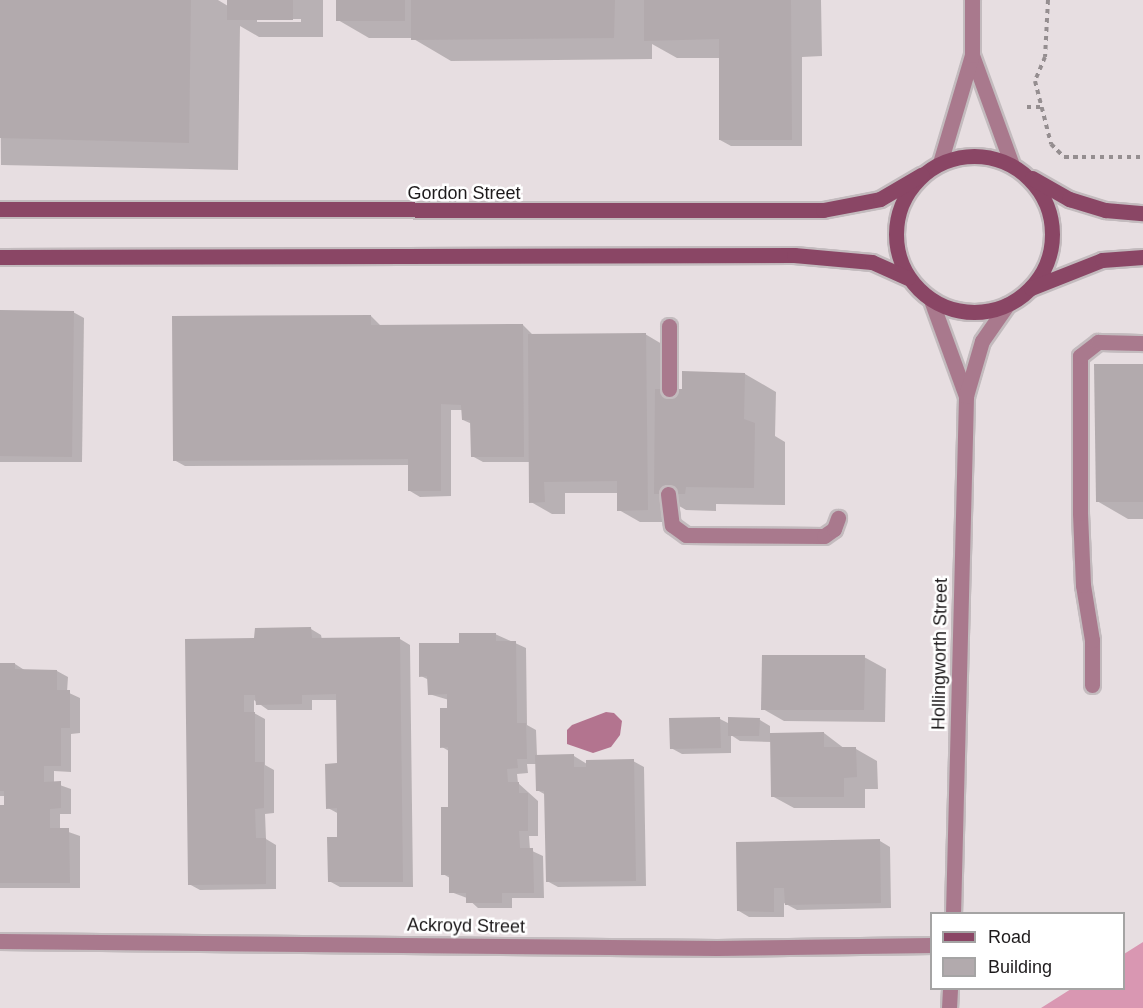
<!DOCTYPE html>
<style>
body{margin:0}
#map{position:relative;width:1143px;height:1008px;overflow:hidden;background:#e7dee1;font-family:Arial,sans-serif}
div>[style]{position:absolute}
.forest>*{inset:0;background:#d997b2}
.water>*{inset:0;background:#b3748f}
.shadow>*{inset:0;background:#0003}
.building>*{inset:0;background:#b2aaad}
.path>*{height:4px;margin-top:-2px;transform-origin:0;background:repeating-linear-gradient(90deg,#958e90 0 4.5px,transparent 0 9px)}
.roads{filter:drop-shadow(2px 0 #c3bbbe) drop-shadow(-2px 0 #c3bbbe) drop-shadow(0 2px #c3bbbe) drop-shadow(0 -2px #c3bbbe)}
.service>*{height:15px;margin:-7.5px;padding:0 7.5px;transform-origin:7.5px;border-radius:7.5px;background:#a9798d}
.minor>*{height:15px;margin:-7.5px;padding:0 7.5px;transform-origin:7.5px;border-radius:7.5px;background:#a9798d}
.secondary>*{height:15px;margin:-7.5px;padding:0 7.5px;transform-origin:7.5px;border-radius:7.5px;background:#8a4665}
.secondary>.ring{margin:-7.5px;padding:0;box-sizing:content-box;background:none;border:15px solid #8a4665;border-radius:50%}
span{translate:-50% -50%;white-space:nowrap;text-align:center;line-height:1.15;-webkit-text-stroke:5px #fff;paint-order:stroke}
.street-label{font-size:18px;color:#1e1b1c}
.legend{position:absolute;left:930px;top:912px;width:195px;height:78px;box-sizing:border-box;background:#fff;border:2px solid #a5a4a4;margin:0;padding:8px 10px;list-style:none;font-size:18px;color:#1e1b1c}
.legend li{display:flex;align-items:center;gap:12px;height:30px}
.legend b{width:30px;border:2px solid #a5a4a4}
</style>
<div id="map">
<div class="forest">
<div style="clip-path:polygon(1143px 942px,1143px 1008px,1041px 1008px,1071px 989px,1124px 988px,1124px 954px)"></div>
</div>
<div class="water">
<div style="clip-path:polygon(606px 712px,614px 713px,622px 721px,620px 735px,611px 747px,593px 753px,567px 744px,567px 730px,572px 725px)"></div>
</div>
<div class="shadow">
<div style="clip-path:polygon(evenodd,0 0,218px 0,228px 6px,228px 0,323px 0,323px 37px,259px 37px,240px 26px,238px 170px,1px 165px,0 0,257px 19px,301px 19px,301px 22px,257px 22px,257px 19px)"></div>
<div style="clip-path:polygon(338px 0,821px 0,822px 56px,802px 57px,802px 146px,731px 146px,720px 140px,721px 58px,677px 58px,652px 44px,652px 59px,451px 61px,412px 38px,369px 38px,338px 20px)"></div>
<div style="clip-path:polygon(0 311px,73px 312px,84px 318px,82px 462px,0 462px)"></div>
<div style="clip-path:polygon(371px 316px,381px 326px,523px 325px,533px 335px,645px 334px,667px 347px,667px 390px,683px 391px,683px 373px,745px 374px,776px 392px,775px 436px,785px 442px,785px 505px,716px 504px,716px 511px,686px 510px,669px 500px,669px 522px,640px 522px,619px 510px,619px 493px,565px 493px,565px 514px,552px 514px,531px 502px,530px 462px,483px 462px,472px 456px,472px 424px,463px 420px,463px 410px,451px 410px,451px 496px,420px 497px,410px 491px,410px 465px,185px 466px,174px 460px,174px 318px)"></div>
<div style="clip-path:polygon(1143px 366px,1143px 519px,1128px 519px,1097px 501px)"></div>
<div style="clip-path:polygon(311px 629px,321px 635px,322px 640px,400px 639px,410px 645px,413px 887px,340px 887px,329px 881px,339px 838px,339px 814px,328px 808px,339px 765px,338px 700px,312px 700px,312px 710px,268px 710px,254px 700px,254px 713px,265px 719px,265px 765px,274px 770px,274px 813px,265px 814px,266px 839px,276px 845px,276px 889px,200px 890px,189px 884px,256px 640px)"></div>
<div style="clip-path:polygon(495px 634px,526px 648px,527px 725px,536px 730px,537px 756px,574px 756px,587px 764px,633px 761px,644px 767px,646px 886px,558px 887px,547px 881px,546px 795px,537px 790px,537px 764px,527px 764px,528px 773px,517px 774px,518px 783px,538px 801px,538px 836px,529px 836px,530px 850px,543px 856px,544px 898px,512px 898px,512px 908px,478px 908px,467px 898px,451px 892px,450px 878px,443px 874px,450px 808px,449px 751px,442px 747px,449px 700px,429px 694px,429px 680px,421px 676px,460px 644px)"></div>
<div style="clip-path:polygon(864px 657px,886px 669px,885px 722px,784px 721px,763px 709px)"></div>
<div style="clip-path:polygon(0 664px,15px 664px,26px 671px,57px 671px,68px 677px,67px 692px,80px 698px,80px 733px,71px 734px,71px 772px,54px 771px,54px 783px,71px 789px,71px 814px,60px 814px,60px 829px,80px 836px,80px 888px,0 888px,0 807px,6px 807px,6px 796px,0 796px)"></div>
<div style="clip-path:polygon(720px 719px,730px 724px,760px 720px,770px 726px,770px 734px,824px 733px,845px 749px,856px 749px,877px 761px,878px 789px,865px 789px,865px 808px,794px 808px,772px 796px,772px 742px,740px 741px,731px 735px,731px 753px,682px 754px,671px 748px)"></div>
<div style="clip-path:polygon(880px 841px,890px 847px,891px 908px,797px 910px,784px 903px,784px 917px,749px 917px,739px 911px,737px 843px)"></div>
</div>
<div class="building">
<div style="clip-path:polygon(0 0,191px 0,189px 143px,0 138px)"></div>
<div style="clip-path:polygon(227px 0,293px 0,293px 20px,227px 20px)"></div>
<div style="clip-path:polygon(336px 0,405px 0,405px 21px,336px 21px)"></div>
<div style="clip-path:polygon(411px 0,615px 0,614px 38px,411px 40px)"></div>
<div style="clip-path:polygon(644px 0,791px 0,792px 140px,719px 140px,719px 39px,644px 41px)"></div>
<div style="clip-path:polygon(0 310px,74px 311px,72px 457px,0 456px)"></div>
<div style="clip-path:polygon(371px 315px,371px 325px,523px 324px,524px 457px,471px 457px,470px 420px,462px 420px,461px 405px,441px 404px,441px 491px,408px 491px,408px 459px,173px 461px,172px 316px)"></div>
<div style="clip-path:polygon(646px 333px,648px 510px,617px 511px,617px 481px,544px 482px,545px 502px,529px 503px,528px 334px)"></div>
<div style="clip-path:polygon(1094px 364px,1143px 364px,1143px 502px,1096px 502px)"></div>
<div style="clip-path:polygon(682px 371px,745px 373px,744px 419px,755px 423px,754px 488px,686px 487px,685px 494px,654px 494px,655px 389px,682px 389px)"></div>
<div style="clip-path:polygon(311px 627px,312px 638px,400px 637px,403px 882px,328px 882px,327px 837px,337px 837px,337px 808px,326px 809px,325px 764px,337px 763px,336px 694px,302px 695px,302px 704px,256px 705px,255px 695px,244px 695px,244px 712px,255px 712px,255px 762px,264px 762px,264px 808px,255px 809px,256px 838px,266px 838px,266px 884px,188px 885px,185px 639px,254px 638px,255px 628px)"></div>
<div style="clip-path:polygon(459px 633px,496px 633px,496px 641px,516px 641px,517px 723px,526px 723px,527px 759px,517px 759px,518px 768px,507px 769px,508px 782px,519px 782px,519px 793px,528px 793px,528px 831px,519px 831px,520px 848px,533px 848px,534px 893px,502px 893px,502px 903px,466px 903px,466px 893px,449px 893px,449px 875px,441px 875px,441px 807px,448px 807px,448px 747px,440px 748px,440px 708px,447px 708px,447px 694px,428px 695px,427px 676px,419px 677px,419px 643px,459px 643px)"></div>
<div style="clip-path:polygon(762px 655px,865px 655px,864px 710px,761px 710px)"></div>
<div style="clip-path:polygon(0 663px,15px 663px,15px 669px,57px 670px,57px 690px,70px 690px,70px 728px,61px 728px,61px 766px,44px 766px,44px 782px,61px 781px,61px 808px,50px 809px,50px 828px,69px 828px,70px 883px,0 883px,0 805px,4px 805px,4px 791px,0 791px)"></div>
<div style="clip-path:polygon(720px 717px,721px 748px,670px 749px,669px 718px)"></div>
<div style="clip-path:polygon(728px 717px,760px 718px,759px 736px,728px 736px)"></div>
<div style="clip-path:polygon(824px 732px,824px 747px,856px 747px,857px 777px,844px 778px,844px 797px,771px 797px,770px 733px)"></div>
<div style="clip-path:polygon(574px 754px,574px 767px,586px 767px,586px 760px,634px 759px,636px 881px,546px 882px,544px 791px,536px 791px,535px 755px)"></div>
<div style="clip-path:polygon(880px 839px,881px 903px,785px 905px,784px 888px,774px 888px,774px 912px,737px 911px,736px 842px)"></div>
</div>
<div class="path">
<div style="left:1048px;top:0;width:57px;rotate:93deg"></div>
<div style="left:1045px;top:57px;width:26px;rotate:113deg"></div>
<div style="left:1035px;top:81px;width:65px;rotate:75.7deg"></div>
<div style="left:1051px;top:144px;width:18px;rotate:45deg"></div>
<div style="left:1064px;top:157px;width:79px"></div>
<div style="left:1027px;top:107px;width:14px"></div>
</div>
<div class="roads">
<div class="service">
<div style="left:669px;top:389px;width:63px;rotate:-90deg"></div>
<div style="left:668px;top:494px;width:31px;rotate:83deg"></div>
<div style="left:672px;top:525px;width:17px;rotate:36deg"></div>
<div style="left:686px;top:535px;width:138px;rotate:0.4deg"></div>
<div style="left:824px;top:536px;width:12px;rotate:-35deg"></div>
<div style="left:834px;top:529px;width:12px;rotate:-70deg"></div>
<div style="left:1092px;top:685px;width:45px;rotate:-90deg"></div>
<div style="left:1092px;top:640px;width:56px;rotate:-99.3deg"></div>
<div style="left:1083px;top:585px;width:72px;rotate:-92.4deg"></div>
<div style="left:1080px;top:513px;width:157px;rotate:-90deg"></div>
<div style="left:1080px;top:356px;width:23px;rotate:-38deg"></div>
<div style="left:1098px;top:342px;width:45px;rotate:1.3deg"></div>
</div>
<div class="minor">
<div style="left:972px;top:55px;width:117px;rotate:70deg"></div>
<div style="left:940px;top:163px;width:113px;rotate:-73.5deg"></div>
<div style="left:972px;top:55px;width:55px;rotate:-90deg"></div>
<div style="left:931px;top:300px;width:102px;rotate:70deg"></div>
<div style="left:953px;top:914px;width:518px;rotate:-88.56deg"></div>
<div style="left:966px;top:396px;width:57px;rotate:-73.8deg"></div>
<div style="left:982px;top:341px;width:44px;rotate:-55.2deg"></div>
<div style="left:0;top:941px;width:717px;rotate:0.56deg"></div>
<div style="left:717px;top:948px;width:215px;rotate:-0.8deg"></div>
<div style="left:949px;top:1008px;width:20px;rotate:-87deg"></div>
</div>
<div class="secondary">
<div class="ring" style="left:896px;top:156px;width:141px;height:141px"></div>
<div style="left:1032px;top:178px;width:43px;rotate:29.6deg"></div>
<div style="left:1069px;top:199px;width:38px;rotate:17deg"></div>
<div style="left:1105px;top:210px;width:38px;rotate:5deg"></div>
<div style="left:0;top:209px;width:823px;rotate:0.07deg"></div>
<div style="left:823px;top:210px;width:58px;rotate:-10.9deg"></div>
<div style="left:880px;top:199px;width:48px;rotate:-30.3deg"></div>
<div style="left:0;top:257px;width:794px;rotate:-0.14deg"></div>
<div style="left:794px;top:255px;width:78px;rotate:5.1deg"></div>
<div style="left:872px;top:262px;width:39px;rotate:24deg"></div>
<div style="left:1031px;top:288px;width:76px;rotate:-21.5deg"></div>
<div style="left:1102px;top:260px;width:41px;rotate:-4.2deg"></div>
</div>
</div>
<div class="street-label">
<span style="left:464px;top:193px">Gordon Street</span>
<span style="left:940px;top:654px;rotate:-89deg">Hollingworth Street</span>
<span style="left:466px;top:926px;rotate:1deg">Ackroyd Street</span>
</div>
<ul class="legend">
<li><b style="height:8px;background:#8a4665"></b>Road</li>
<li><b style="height:16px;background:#b2aaad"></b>Building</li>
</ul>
</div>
